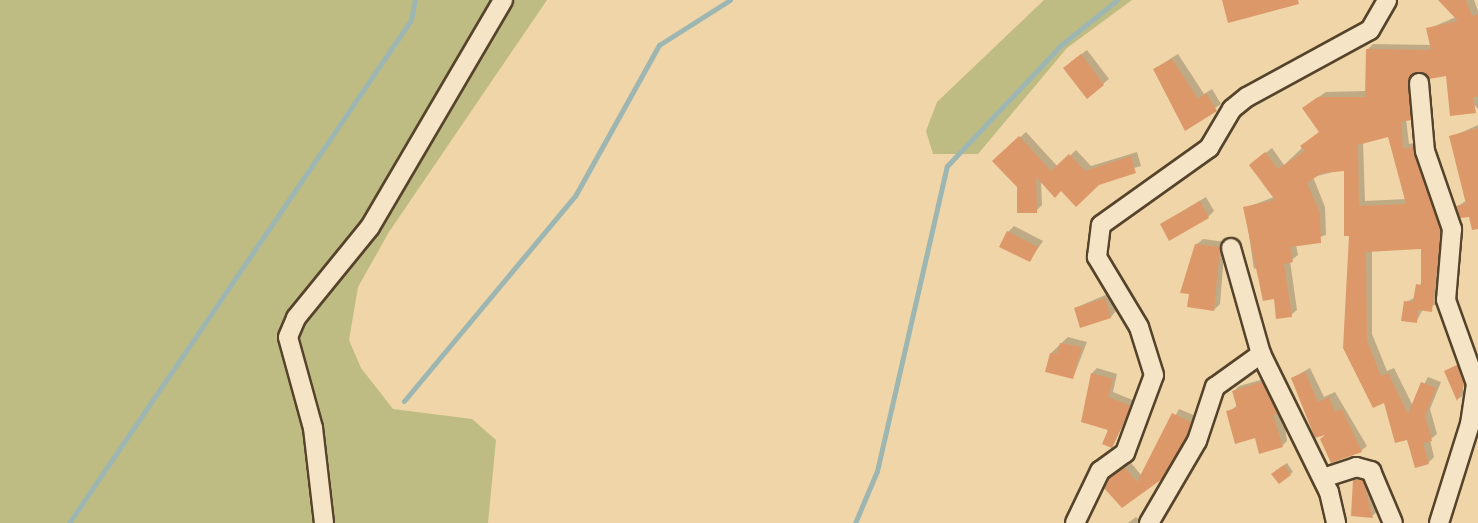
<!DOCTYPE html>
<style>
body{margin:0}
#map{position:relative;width:1478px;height:523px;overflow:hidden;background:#efd5a8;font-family:"IM FELL Great Primer",serif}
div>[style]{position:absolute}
.green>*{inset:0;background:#bfbc83}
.shadow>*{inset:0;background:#0003}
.stream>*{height:5px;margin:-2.5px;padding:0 2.5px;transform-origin:2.5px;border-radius:2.5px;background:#9db6b1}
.building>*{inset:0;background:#dd9869}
.roads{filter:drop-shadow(2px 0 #55442b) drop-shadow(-2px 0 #55442b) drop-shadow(0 2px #55442b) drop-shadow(0 -2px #55442b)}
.minor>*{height:18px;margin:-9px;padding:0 9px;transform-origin:9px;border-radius:9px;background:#f5e4c6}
span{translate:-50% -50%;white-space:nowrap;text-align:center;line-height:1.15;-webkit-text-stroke:5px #f5e4c6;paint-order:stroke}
</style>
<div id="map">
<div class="green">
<div style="clip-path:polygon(0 0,547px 0,389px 232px,358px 287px,349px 340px,361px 368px,393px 409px,472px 419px,496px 440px,488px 523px,0 523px)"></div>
<div style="clip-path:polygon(1044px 0,1132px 0,1067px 48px,978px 154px,933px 154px,926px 131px,937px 102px)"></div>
</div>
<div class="shadow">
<div style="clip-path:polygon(evenodd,1461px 0,1474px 0,1478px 11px,1478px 109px,1447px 74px,1418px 70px,1413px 76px,1416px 113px,1406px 119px,1409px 144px,1419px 142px,1446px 224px,1437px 304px,1423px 309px,1416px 322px,1406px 302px,1416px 297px,1422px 280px,1423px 248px,1372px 250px,1372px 334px,1387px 371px,1394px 368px,1413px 406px,1428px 377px,1441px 382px,1430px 409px,1437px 434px,1430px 440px,1434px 457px,1428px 463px,1385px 401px,1373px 406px,1345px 169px,1313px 177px,1325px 207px,1326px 235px,1296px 245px,1298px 255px,1290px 261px,1297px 310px,1291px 315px,1260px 267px,1254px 269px,1245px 208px,1274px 197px,1251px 165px,1272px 148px,1284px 165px,1320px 131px,1310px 103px,1326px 92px,1366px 91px,1367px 50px,1373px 44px,1432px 45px,1428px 29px,1456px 17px,1461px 0,1389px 135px,1407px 199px,1365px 201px,1363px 142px,1389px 135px)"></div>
<div style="clip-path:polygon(1087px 50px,1109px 79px,1087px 97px,1071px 62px)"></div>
<div style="clip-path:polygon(1178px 54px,1204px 94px,1212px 89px,1221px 104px,1185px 129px,1154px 69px)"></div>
<div style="clip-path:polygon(1478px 125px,1478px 219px,1458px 206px,1467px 200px,1451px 137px)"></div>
<div style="clip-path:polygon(1026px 132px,1058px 167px,1076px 150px,1091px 166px,1137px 152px,1141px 166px,1061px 189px,1041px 181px,1042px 205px,1036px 211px,1000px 155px)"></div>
<div style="clip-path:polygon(1206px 197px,1214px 211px,1208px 217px,1161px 224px)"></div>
<div style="clip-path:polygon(1014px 226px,1043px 241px,1030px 260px,1008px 232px)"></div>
<div style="clip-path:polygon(1203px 239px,1225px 242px,1220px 304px,1214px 310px,1197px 244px)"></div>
<div style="clip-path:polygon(1110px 293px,1116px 311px,1111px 317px,1075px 308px)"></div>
<div style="clip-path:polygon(1068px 337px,1087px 342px,1073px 378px,1051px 353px)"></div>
<div style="clip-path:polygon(1459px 364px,1464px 395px,1458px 399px,1446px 371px)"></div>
<div style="clip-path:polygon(1097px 368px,1117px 374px,1113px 392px,1135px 401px,1112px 447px,1092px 373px)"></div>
<div style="clip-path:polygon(1310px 368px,1324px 397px,1335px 392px,1367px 446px,1361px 451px,1328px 433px,1292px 378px)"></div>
<div style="clip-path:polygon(1268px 378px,1282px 407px,1287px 441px,1282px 446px,1256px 436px,1228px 412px,1238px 405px,1234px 391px,1239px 386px)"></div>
<div style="clip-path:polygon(1179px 409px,1196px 416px,1192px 429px,1167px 472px,1122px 506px,1116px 473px,1131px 463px,1142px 476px)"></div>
<div style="clip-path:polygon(1287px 463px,1293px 472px,1279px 482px,1275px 471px)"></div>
<div style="clip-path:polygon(1360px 476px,1367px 476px,1377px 512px,1372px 516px,1355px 480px)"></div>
<div style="clip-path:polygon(1136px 517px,1142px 523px,1128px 523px)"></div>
</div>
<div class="stream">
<div style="left:404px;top:401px;width:267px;rotate:-50.2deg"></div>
<div style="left:575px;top:196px;width:173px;rotate:-60.9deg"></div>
<div style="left:659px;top:45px;width:84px;rotate:-32.4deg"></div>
<div style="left:69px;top:523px;width:608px;rotate:-55.79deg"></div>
<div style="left:411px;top:20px;width:20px;rotate:-79deg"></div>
<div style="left:855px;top:523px;width:56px;rotate:-67.1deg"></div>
<div style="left:877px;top:471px;width:313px;rotate:-77.1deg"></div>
<div style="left:947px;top:166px;width:165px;rotate:-46.7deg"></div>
<div style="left:1060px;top:46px;width:73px;rotate:-38.9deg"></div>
</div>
<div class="building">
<div style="clip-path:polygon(1222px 0,1298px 0,1299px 4px,1228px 23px)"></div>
<div style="clip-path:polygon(evenodd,1438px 0,1466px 0,1472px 16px,1478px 14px,1478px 97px,1473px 97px,1476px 113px,1450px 116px,1446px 76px,1429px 79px,1419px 72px,1409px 79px,1411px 120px,1401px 122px,1403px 149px,1413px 147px,1441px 230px,1432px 312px,1418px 310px,1417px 323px,1401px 321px,1404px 301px,1413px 302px,1416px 284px,1421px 285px,1421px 249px,1366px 252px,1367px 341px,1381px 376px,1388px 373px,1408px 414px,1421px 382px,1436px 388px,1425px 416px,1432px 441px,1423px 443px,1429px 464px,1415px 468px,1407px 440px,1395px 443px,1384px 403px,1373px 408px,1343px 348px,1349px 236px,1344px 236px,1344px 171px,1322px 173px,1307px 183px,1320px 213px,1321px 243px,1290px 247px,1293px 262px,1284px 264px,1292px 317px,1276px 319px,1274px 299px,1263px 301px,1243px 207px,1275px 200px,1249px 165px,1265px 152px,1278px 169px,1305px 151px,1300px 146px,1319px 132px,1302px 108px,1318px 97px,1365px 97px,1366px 49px,1431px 50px,1426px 28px,1458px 21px,1438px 0,1388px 137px,1406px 204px,1359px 206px,1358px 145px,1388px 137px)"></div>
<div style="clip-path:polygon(1081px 54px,1104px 85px,1087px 99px,1063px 68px)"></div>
<div style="clip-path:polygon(1172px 59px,1198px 99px,1206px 93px,1217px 111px,1185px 131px,1153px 69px)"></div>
<div style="clip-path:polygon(1478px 128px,1478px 229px,1472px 230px,1469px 217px,1460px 218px,1456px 206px,1466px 204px,1449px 136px)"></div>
<div style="clip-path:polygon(1019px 136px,1051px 171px,1069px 154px,1085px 171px,1131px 156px,1136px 173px,1099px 185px,1076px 207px,1061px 191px,1055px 198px,1036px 177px,1037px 213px,1017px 213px,1017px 187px,992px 161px)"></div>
<div style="clip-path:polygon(1200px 201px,1209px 218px,1169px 241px,1160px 224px)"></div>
<div style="clip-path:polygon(1007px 231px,1038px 247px,1030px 262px,999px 247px)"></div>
<div style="clip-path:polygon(1195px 244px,1220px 247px,1214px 311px,1187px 307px,1189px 294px,1180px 293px)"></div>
<div style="clip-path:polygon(1105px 298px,1111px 318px,1080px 328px,1074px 308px)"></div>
<div style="clip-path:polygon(1060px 343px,1082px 347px,1073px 379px,1045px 372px,1050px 353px,1057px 354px)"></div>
<div style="clip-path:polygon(1457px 365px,1464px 385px,1457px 401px,1444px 371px)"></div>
<div style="clip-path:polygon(1305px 372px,1318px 402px,1329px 397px,1335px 412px,1342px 409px,1362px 452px,1331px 463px,1320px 439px,1325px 435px,1315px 438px,1291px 378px)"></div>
<div style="clip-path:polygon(1091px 373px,1113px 379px,1108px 397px,1131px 406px,1112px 448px,1102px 444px,1108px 430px,1081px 422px)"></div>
<div style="clip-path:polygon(1262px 382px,1278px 414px,1273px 415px,1283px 447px,1259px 454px,1255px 438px,1235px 444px,1226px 411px,1237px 408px,1232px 391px)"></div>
<div style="clip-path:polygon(1172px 413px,1191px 422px,1187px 436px,1162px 479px,1122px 508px,1104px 488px,1109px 478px,1124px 467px,1137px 482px)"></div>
<div style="clip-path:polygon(1284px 465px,1291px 475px,1279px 484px,1271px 474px)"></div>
<div style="clip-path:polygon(1353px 480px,1363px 480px,1373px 518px,1351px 516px)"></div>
</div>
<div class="roads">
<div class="minor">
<div style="left:1419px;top:83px;width:68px;rotate:85deg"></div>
<div style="left:1425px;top:151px;width:83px;rotate:70.9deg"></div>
<div style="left:1452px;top:229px;width:71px;rotate:94.8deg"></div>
<div style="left:1446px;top:300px;width:89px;rotate:70.3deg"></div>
<div style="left:1476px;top:384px;width:40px;rotate:98.5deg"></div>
<div style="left:1470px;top:424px;width:104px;rotate:107.4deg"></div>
<div style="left:1231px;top:248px;width:110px;rotate:74.2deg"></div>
<div style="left:1261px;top:354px;width:154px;rotate:63.8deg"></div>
<div style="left:1329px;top:492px;width:32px;rotate:77deg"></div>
<div style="left:1323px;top:478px;width:35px;rotate:-18deg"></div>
<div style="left:1356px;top:467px;width:16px;rotate:15deg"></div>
<div style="left:1371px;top:471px;width:56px;rotate:67.1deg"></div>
<div style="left:324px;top:523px;width:96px;rotate:-96.6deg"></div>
<div style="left:313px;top:428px;width:94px;rotate:-105.4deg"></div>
<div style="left:288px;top:337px;width:21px;rotate:-67deg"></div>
<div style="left:296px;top:318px;width:117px;rotate:-50.9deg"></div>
<div style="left:370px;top:227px;width:263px;rotate:-59.6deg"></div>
<div style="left:1075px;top:523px;width:58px;rotate:-64.3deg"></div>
<div style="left:1100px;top:471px;width:31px;rotate:-36deg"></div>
<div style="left:1125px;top:453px;width:83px;rotate:-69.6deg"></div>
<div style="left:1154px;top:375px;width:50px;rotate:-107.4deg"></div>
<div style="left:1139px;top:327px;width:82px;rotate:-121deg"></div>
<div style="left:1097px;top:257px;width:32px;rotate:-83deg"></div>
<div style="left:1101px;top:225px;width:133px;rotate:-35.5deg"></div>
<div style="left:1209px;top:148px;width:45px;rotate:-59.5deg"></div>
<div style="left:1232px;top:109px;width:19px;rotate:-39deg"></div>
<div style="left:1247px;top:97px;width:140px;rotate:-28.6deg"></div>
<div style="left:1370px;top:30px;width:34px;rotate:-60deg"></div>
<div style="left:1149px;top:523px;width:95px;rotate:-59.7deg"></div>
<div style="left:1197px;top:441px;width:57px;rotate:-71.6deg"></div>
<div style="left:1215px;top:387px;width:57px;rotate:-35.7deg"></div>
</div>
</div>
</div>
